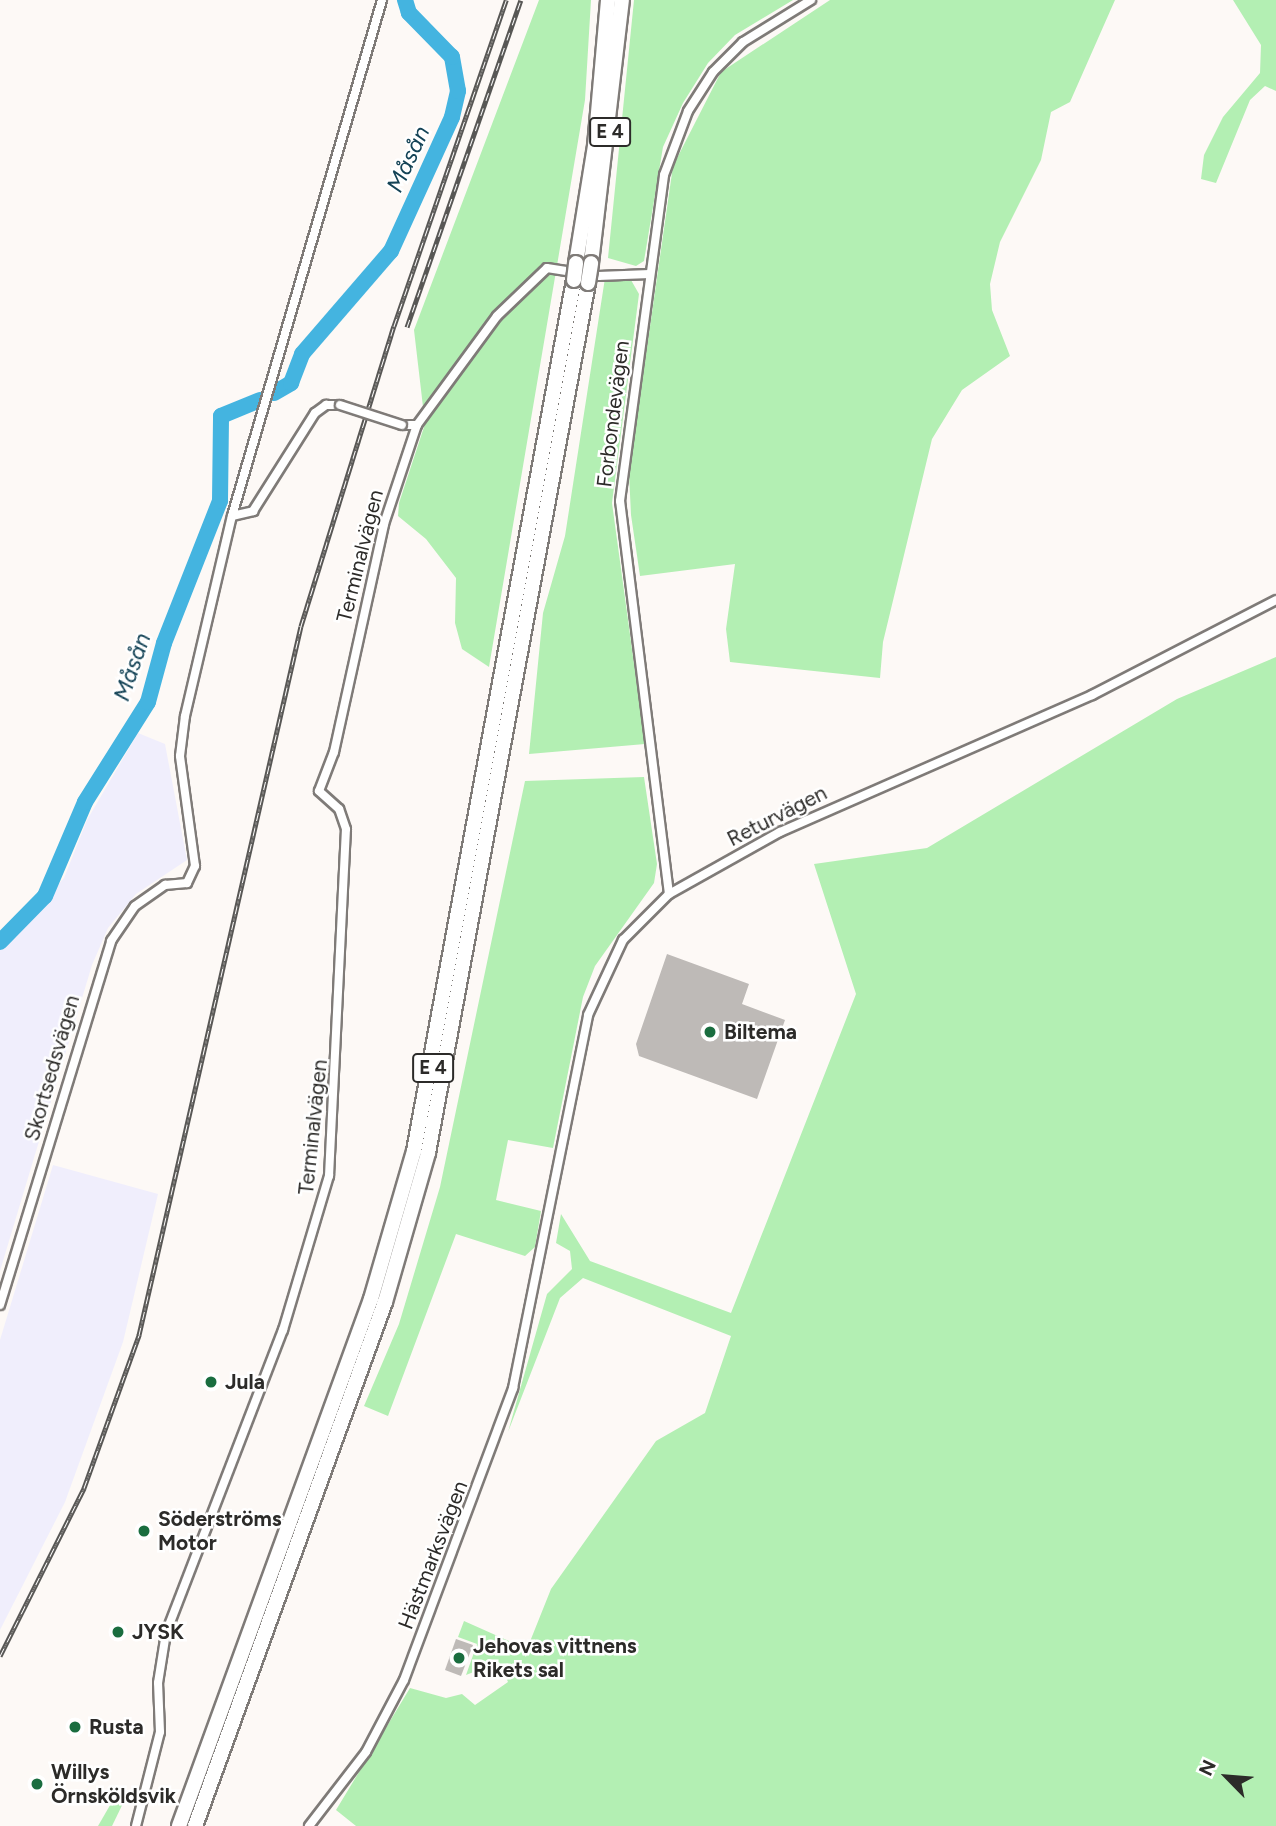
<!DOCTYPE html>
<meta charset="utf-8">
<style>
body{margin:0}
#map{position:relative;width:1276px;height:1826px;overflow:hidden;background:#fdf9f6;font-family:Figtree,sans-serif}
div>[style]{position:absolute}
.industrial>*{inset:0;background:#f0eefc}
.green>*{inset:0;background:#b3efb3}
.river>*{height:16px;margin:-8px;padding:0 8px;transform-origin:8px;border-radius:8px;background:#44b4e0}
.building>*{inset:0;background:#bebab7}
.roads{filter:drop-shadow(2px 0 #7f7b78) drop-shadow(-2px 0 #7f7b78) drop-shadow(0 2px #7f7b78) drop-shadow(0 -2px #7f7b78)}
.street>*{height:8px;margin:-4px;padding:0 4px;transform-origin:4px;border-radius:4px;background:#fff}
.highway>*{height:14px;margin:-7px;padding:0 7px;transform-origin:7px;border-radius:7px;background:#fff}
.rail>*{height:5px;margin-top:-2.5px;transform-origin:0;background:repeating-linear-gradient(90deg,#fff 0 8px,#585755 0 16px);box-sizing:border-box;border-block:2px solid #585755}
.bridges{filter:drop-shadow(2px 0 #7f7b78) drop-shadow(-2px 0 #7f7b78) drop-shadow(0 2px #7f7b78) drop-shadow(0 -2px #7f7b78)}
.street-bridge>*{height:8px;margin:-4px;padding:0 4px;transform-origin:4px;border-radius:4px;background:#fff}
.highway-bridge>*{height:14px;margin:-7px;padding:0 7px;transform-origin:7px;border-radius:7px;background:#fff}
.dots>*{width:19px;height:19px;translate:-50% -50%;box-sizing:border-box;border:4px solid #fff;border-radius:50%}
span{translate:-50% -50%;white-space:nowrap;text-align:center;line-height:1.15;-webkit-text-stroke:5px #fff;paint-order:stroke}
.shield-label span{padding:2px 5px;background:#fff;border:2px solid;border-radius:5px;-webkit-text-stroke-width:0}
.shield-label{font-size:19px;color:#2c2b29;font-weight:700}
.street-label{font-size:21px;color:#2c2b29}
.poi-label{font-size:21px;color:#2c2b29;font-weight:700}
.left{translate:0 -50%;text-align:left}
.water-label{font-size:23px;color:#144356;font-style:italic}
.north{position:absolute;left:1192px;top:1742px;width:70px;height:70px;-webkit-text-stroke:5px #fff;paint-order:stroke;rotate:295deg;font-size:19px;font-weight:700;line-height:28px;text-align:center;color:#2c2b29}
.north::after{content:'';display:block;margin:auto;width:24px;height:32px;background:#2c2b29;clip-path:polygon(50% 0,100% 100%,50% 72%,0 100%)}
</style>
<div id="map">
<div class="industrial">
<div style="clip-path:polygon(138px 733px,165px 744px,187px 860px,136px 894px,108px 928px,92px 965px,0 1271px,0 949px,64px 878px,87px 820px)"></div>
<div style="clip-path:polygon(53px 1165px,158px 1194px,123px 1342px,65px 1502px,0 1630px,0 1340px)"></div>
</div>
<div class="green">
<div style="clip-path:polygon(539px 0,591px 0,585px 100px,489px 667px,462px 649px,455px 623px,456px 578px,426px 539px,398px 516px,399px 503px,425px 424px,414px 330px)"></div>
<div style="clip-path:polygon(634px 0,793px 0,735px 35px,708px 63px,683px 103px,663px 147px,644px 261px,636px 266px,608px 258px)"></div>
<div style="clip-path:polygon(830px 0,1115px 0,1070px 102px,1051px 112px,1041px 160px,1000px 242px,990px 284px,992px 310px,1010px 356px,962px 390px,932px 439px,883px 642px,880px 678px,730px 662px,726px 629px,735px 564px,640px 576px,631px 515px,629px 473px,673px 166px,721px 72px)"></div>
<div style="clip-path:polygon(1233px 0,1276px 0,1276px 91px,1265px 86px,1250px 100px,1216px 183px,1201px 179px,1204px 155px,1223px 117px,1260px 73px,1261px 45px)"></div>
<div style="clip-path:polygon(605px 278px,631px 280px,639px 294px,612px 503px,645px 744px,529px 754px,543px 613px,565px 536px)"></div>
<div style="clip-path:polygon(1276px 657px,1276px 1826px,356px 1826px,336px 1810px,410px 1688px,446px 1698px,462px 1694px,475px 1705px,508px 1682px,499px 1662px,466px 1675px,477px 1644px,458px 1637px,464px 1621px,527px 1649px,551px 1589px,656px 1441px,705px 1413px,731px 1336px,583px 1278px,560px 1298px,508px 1432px,547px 1294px,572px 1269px,570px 1251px,556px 1243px,561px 1214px,590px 1261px,731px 1313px,856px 994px,814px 864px,927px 848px,1177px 699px)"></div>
<div style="clip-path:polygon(644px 777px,657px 864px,654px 883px,595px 966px,583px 997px,553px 1148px,508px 1140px,496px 1200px,541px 1211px,535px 1247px,525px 1256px,456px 1234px,388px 1416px,364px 1406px,399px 1324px,440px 1187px,525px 781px)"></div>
<div style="clip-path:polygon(120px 1788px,128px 1793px,112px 1826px,98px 1826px)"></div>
</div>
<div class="river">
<div style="left:274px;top:393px;width:20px;rotate:-30deg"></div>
<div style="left:291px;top:383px;width:31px;rotate:-69deg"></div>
<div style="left:302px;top:354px;width:136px;rotate:-49.2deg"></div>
<div style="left:391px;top:251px;width:147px;rotate:-65.5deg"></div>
<div style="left:452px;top:117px;width:27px;rotate:-77deg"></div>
<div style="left:458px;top:91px;width:35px;rotate:-100deg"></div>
<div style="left:452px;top:57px;width:62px;rotate:-134.3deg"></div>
<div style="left:409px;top:13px;width:14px;rotate:-107deg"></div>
<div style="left:0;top:942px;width:64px;rotate:-45.6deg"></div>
<div style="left:45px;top:896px;width:102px;rotate:-66.9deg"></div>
<div style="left:85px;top:802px;width:118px;rotate:-57.8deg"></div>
<div style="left:148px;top:702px;width:61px;rotate:-74.8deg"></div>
<div style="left:164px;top:643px;width:153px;rotate:-68.5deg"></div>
<div style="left:220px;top:501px;width:85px;rotate:-89.3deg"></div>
<div style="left:221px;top:416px;width:42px;rotate:-22.3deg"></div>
</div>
<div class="building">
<div style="clip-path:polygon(667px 954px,749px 984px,742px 1004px,785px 1020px,757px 1099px,639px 1056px,636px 1044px)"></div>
<div style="clip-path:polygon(456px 1639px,473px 1645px,461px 1676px,445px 1670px)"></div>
</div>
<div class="roads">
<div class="street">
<div style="left:402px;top:425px;width:15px"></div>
<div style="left:417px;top:425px;width:135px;rotate:-53.7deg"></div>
<div style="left:497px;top:316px;width:69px;rotate:-43.8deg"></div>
<div style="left:547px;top:268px;width:52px;rotate:8.9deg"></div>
<div style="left:598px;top:276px;width:52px;rotate:-2.2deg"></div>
<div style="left:232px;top:516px;width:22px;rotate:-13deg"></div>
<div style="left:253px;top:511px;width:116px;rotate:-57.7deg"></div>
<div style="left:315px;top:413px;width:14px;rotate:-36deg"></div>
<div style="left:326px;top:405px;width:14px"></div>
<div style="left:669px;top:894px;width:396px;rotate:-97.1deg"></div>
<div style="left:620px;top:501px;width:329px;rotate:-82.3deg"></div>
<div style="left:664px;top:175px;width:68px;rotate:-69.4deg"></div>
<div style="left:688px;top:111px;width:46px;rotate:-57.3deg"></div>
<div style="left:713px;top:72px;width:42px;rotate:-45deg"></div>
<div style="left:743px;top:42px;width:80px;rotate:-31.7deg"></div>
<div style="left:0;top:1305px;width:381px;rotate:-73deg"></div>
<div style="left:111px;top:941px;width:42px;rotate:-55.6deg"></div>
<div style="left:135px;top:906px;width:37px;rotate:-35deg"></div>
<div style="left:165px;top:885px;width:22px;rotate:-5deg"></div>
<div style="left:187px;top:883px;width:19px;rotate:-65deg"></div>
<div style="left:195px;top:866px;width:111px;rotate:-97.8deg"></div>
<div style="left:180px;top:756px;width:40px;rotate:-82.9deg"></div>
<div style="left:185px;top:716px;width:205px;rotate:-76.8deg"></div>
<div style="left:232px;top:516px;width:537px;rotate:-73.79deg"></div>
<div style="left:136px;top:1826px;width:97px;rotate:-75.7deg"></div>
<div style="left:160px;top:1732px;width:49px;rotate:-92.3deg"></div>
<div style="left:158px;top:1683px;width:51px;rotate:-80.9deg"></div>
<div style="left:166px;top:1633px;width:325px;rotate:-68.9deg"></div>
<div style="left:283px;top:1330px;width:161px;rotate:-73.4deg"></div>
<div style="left:329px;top:1176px;width:347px;rotate:-87.2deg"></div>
<div style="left:346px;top:829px;width:21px;rotate:-109deg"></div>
<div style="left:339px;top:809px;width:27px;rotate:-138deg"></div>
<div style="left:319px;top:791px;width:42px;rotate:-69deg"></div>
<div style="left:334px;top:752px;width:233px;rotate:-77.6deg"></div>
<div style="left:384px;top:524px;width:104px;rotate:-71.6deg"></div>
<div style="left:309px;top:1826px;width:93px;rotate:-52.4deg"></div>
<div style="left:366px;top:1752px;width:81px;rotate:-62.2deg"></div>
<div style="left:404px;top:1680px;width:312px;rotate:-69.5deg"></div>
<div style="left:513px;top:1388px;width:380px;rotate:-78.6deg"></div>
<div style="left:588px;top:1015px;width:83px;rotate:-65deg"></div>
<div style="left:623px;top:940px;width:65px;rotate:-45deg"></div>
<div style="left:669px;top:894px;width:127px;rotate:-29.2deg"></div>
<div style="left:780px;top:832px;width:341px;rotate:-23.7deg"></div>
<div style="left:1092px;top:695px;width:207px;rotate:-27.3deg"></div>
</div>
<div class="highway">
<div style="left:576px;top:263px;width:119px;rotate:-80.8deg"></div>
<div style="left:595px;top:146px;width:147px;rotate:-84.9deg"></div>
<div style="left:591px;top:263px;width:265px;rotate:-83.3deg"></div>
<div style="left:179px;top:1826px;width:561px;rotate:-69.98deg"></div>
<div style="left:371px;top:1299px;width:154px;rotate:-73.8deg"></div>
<div style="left:414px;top:1151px;width:886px;rotate:-79.59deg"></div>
<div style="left:195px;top:1826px;width:557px;rotate:-70.07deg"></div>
<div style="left:385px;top:1302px;width:155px;rotate:-73.9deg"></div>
<div style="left:428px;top:1153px;width:885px;rotate:-79.58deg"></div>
</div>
</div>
<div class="rail">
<div style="left:407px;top:327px;width:346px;rotate:-70.8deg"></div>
<div style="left:0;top:1656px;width:188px;rotate:-63.4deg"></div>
<div style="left:84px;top:1488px;width:163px;rotate:-70.2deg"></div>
<div style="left:139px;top:1335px;width:727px;rotate:-77.13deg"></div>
<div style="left:301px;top:626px;width:314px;rotate:-72.8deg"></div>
<div style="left:394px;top:326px;width:345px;rotate:-71deg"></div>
</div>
<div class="bridges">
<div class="street-bridge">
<div style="left:340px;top:405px;width:65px;rotate:17.9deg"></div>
</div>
<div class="highway-bridge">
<div style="left:574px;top:280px;width:17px;rotate:-83deg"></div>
<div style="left:588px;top:283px;width:20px;rotate:-81deg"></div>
</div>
</div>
<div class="dots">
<div style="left:710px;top:1032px;background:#1a6d3f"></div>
<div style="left:211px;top:1382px;background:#1a6d3f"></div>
<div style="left:144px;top:1531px;background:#1a6d3f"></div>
<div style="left:118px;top:1632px;background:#1a6d3f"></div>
<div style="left:459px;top:1658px;background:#1a6d3f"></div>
<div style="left:75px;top:1727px;background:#1a6d3f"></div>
<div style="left:37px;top:1784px;background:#1a6d3f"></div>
</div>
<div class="shield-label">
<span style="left:610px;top:132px">E 4</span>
<span style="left:433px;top:1068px">E 4</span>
</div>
<div class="street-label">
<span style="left:613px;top:414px;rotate:-83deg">Forbondevägen</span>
<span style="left:360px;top:556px;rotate:-76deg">Terminalvägen</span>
<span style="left:777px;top:816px;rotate:-27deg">Returvägen</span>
<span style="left:52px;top:1068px;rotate:-74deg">Skortsedsvägen</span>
<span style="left:313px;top:1127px;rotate:-84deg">Terminalvägen</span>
<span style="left:433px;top:1555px;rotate:-69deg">Hästmarksvägen</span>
</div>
<div class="poi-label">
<span class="left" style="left:724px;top:1032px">Biltema</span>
<span class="left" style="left:225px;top:1382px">Jula</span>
<span class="left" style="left:158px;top:1531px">Söderströms<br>Motor</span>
<span class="left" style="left:132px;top:1632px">JYSK</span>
<span class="left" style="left:473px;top:1658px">Jehovas vittnens<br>Rikets sal</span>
<span class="left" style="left:89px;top:1727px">Rusta</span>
<span class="left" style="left:51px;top:1784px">Willys<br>Örnsköldsvik</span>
</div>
<div class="water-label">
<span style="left:408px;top:159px;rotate:-65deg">Måsån</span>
<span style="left:132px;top:667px;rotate:-71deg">Måsån</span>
</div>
<div class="north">N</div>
</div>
